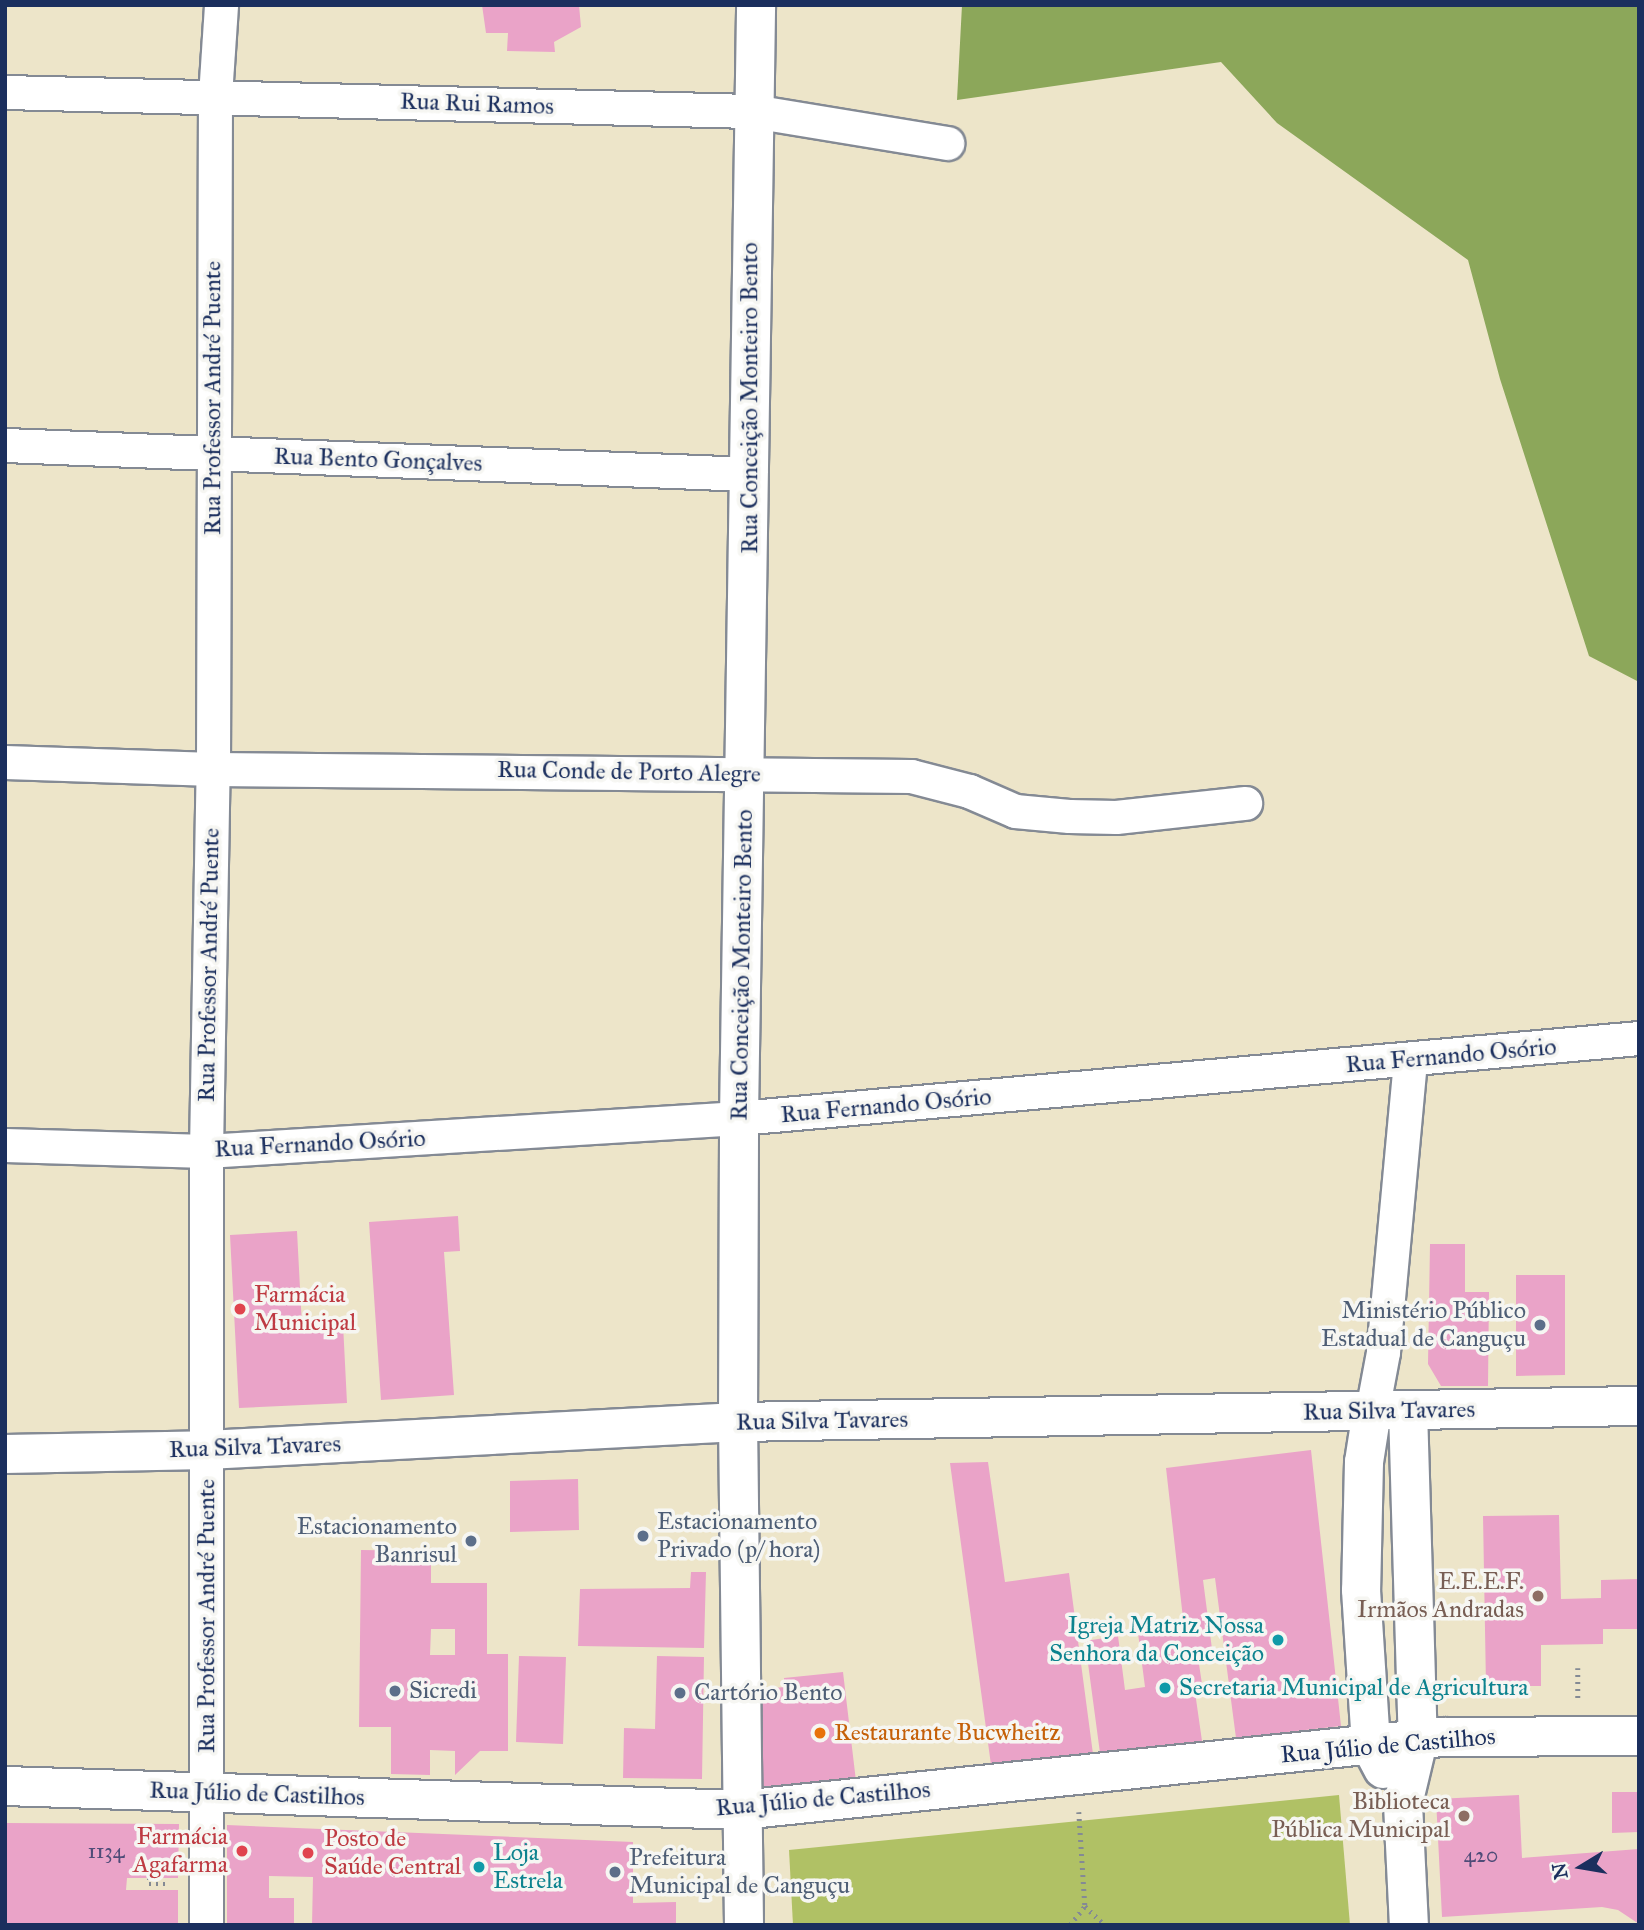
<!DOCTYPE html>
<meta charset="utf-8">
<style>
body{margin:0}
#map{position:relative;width:1644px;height:1930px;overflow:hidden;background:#ede5c9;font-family:"IM FELL Great Primer",serif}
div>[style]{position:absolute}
.green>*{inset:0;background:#b0c165}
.forest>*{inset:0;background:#8ca75a}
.building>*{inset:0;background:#eaa3c8}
.path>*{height:4.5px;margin-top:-2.25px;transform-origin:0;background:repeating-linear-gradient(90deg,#848a94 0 2px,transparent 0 7px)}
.roads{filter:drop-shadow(2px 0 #848a94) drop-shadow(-2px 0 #848a94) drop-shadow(0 2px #848a94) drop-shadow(0 -2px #848a94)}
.minor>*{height:33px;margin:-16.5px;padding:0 16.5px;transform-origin:16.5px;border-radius:16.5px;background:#fff}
.tertiary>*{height:38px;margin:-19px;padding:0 19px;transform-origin:19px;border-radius:19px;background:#fff}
.dots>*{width:19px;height:19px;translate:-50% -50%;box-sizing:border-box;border:4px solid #f6f6f2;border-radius:50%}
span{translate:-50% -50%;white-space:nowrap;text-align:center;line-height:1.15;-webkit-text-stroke:7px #f6f6f2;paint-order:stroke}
.number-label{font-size:21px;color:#4f4c78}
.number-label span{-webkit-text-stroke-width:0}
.street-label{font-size:24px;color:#1b2f5e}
.health-label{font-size:24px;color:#be3a42}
.left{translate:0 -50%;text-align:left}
.right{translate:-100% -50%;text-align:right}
.service-label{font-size:24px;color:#4e5e75}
.education-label{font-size:24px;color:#785e54}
.culture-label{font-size:24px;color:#0d838f}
.food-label{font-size:24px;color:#c56008}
.frame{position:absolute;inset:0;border:7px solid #1b2f5e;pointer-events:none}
.north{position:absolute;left:1546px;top:1832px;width:70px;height:70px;-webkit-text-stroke:5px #f6f6f2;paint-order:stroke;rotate:259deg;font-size:19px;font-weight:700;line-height:28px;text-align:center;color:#1b2f5e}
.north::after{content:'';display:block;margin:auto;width:24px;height:32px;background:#1b2f5e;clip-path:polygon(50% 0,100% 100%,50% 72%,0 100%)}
</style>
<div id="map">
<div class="green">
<div style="clip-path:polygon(1339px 1795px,1350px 1925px,793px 1925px,789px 1850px)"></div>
</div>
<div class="forest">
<div style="clip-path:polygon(962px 5px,1639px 5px,1639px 682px,1589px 656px,1500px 379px,1468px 260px,1277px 123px,1221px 62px,957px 100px)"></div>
</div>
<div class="building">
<div style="clip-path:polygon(482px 5px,579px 5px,581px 27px,554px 42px,555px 52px,507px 51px,508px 33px,486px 33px)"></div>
<div style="clip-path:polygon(458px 1216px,460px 1251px,444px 1252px,454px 1395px,381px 1400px,369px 1222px)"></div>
<div style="clip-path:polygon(297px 1231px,302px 1326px,343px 1324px,347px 1403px,239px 1408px,230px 1235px)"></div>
<div style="clip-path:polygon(1430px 1244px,1465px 1244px,1465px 1292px,1489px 1292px,1488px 1386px,1441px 1386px,1428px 1364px)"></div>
<div style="clip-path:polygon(1516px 1275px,1565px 1275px,1565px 1375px,1516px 1376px)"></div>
<div style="clip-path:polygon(1311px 1450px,1341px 1726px,1236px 1738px,1215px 1578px,1203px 1580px,1212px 1649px,1197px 1651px,1202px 1684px,1194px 1685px,1202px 1741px,1100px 1753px,1085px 1641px,1118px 1636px,1125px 1690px,1145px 1687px,1138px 1633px,1184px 1627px,1166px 1468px)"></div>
<div style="clip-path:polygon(988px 1462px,1005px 1582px,1069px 1573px,1093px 1754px,991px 1765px,950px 1463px)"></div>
<div style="clip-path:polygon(578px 1479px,579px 1530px,510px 1532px,510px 1481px)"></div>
<div style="clip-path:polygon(1559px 1515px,1561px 1599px,1601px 1598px,1601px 1580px,1639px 1579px,1639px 1629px,1603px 1629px,1603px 1644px,1541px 1645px,1541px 1686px,1486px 1686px,1483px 1516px)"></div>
<div style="clip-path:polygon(evenodd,361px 1550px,431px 1551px,431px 1583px,487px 1583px,487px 1654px,508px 1654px,508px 1751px,480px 1751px,455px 1775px,455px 1751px,430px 1750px,430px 1775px,391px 1774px,391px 1727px,359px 1727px,361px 1550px,431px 1629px,455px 1629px,455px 1655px,430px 1655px,431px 1629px)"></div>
<div style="clip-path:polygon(691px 1572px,706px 1572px,704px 1648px,578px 1646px,580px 1589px,690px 1588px)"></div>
<div style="clip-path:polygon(519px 1656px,566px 1657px,563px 1744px,516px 1742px)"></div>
<div style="clip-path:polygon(657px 1656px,704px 1657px,702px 1779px,623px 1778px,624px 1728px,655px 1729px)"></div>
<div style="clip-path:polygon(843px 1672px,856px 1781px,761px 1791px,758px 1690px,784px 1687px,784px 1678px)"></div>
<div style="clip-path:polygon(1612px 1792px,1639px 1792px,1639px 1832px,1612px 1833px)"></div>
<div style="clip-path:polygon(1519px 1795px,1522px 1858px,1639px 1849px,1639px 1924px,1618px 1910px,1602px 1907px,1442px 1917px,1436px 1799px)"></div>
<div style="clip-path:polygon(5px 1823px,179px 1824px,178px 1878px,127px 1878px,126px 1890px,178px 1890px,178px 1925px,5px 1925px)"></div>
<div style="clip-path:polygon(227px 1825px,633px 1842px,633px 1903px,676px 1902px,676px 1925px,312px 1925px,313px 1877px,269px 1876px,269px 1898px,294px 1898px,294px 1925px,227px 1925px)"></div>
</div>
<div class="path">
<div style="left:1451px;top:1617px;width:33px"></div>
<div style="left:1578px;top:1668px;width:30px;rotate:90deg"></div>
<div style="left:1079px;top:1812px;width:94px;rotate:86.3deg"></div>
<div style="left:1085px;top:1906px;width:28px;rotate:44deg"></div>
<div style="left:150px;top:1878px;width:6px;rotate:99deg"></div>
<div style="left:149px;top:1884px;width:21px"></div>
<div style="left:1070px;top:1925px;width:24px;rotate:-52deg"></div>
</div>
<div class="roads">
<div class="minor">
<div style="left:5px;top:92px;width:747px;rotate:1.46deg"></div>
<div style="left:752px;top:111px;width:198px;rotate:9.3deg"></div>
<div style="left:5px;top:445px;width:746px;rotate:2.23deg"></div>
<div style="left:5px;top:762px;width:208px;rotate:1.9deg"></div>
<div style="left:213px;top:769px;width:698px;rotate:0.57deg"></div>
<div style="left:911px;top:776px;width:60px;rotate:14.5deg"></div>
<div style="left:969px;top:791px;width:50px;rotate:23.5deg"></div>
<div style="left:1015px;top:811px;width:54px;rotate:5.3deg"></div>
<div style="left:1069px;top:816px;width:47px;rotate:1.2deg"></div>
<div style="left:1116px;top:817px;width:130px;rotate:-6.2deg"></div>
<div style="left:5px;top:1145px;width:201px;rotate:1.7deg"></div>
<div style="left:206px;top:1151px;width:534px;rotate:-3.54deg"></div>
<div style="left:739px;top:1118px;width:904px;rotate:-5.08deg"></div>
<div style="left:1372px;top:1411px;width:60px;rotate:-79.4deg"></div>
<div style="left:1383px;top:1352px;width:293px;rotate:-84.7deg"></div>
<div style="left:206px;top:1925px;width:774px;rotate:-90deg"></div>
<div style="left:206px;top:1151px;width:382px;rotate:-89deg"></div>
<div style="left:213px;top:769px;width:673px;rotate:-89.83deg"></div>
<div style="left:215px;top:96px;width:91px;rotate:-86.2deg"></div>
</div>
<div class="tertiary">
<div style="left:1408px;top:1410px;width:331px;rotate:88.3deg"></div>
<div style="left:1418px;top:1741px;width:65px;rotate:103.4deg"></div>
<div style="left:1403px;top:1804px;width:121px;rotate:87.2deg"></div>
<div style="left:1372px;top:1411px;width:52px;rotate:98.9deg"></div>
<div style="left:1364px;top:1462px;width:128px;rotate:91.3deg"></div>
<div style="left:1361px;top:1590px;width:156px;rotate:86.3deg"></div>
<div style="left:1371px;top:1746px;width:26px;rotate:62deg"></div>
<div style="left:5px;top:1454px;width:202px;rotate:-1.1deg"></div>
<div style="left:207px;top:1450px;width:532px;rotate:-3.02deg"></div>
<div style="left:738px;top:1422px;width:901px;rotate:-1.02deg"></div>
<div style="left:5px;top:1786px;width:736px;rotate:1.87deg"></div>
<div style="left:741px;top:1810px;width:705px;rotate:-5.95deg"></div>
<div style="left:1442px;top:1737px;width:197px;rotate:-0.3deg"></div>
<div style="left:744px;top:1925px;width:503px;rotate:-90.68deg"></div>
<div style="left:738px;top:1422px;width:304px;rotate:-89.8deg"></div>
<div style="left:739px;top:1118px;width:1113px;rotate:-89.12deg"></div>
</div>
</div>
<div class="dots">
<div style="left:240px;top:1309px;background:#e0444e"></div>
<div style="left:1540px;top:1325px;background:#5c6f8a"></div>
<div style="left:643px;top:1536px;background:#5c6f8a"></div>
<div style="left:471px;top:1541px;background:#5c6f8a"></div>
<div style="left:1538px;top:1596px;background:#8d6e63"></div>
<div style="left:1278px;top:1640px;background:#0f9aa8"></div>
<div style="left:1165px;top:1688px;background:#0f9aa8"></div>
<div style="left:395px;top:1691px;background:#5c6f8a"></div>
<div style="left:680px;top:1693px;background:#5c6f8a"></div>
<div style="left:820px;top:1733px;background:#e8710a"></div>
<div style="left:1464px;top:1816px;background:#8d6e63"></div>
<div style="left:242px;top:1851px;background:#e0444e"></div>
<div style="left:308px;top:1853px;background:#e0444e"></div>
<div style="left:479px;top:1867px;background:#0f9aa8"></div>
<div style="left:615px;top:1872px;background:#5c6f8a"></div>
</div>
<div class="number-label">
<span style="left:106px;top:1851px">1134</span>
<span style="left:1481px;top:1855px">420</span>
</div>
<div class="street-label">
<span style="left:477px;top:104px;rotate:2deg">Rua Rui Ramos</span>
<span style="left:213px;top:398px;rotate:-90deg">Rua Professor André Puente</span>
<span style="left:750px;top:398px;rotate:-90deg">Rua Conceição Monteiro Bento</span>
<span style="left:378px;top:460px;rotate:2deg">Rua Bento Gonçalves</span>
<span style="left:629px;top:772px;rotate:1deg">Rua Conde de Porto Alegre</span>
<span style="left:209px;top:965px;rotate:-89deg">Rua Professor André Puente</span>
<span style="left:742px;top:965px;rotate:-89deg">Rua Conceição Monteiro Bento</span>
<span style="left:1451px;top:1056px;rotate:-5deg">Rua Fernando Osório</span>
<span style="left:886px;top:1106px;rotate:-5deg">Rua Fernando Osório</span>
<span style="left:320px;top:1144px;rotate:-3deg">Rua Fernando Osório</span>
<span style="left:1389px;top:1411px;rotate:-1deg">Rua Silva Tavares</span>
<span style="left:822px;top:1421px;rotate:-1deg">Rua Silva Tavares</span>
<span style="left:255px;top:1447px;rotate:-2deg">Rua Silva Tavares</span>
<span style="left:207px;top:1616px;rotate:-90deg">Rua Professor André Puente</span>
<span style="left:1388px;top:1746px;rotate:-5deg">Rua Júlio de Castilhos</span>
<span style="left:257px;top:1794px;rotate:2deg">Rua Júlio de Castilhos</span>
<span style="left:823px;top:1799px;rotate:-5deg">Rua Júlio de Castilhos</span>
</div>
<div class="health-label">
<span class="left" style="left:254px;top:1309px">Farmácia<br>Municipal</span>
<span class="right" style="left:228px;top:1851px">Farmácia<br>Agafarma</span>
<span class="left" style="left:324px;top:1853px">Posto de<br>Saúde Central</span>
</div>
<div class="service-label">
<span class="right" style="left:1526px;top:1325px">Ministério Público<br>Estadual de Canguçu</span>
<span class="left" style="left:657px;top:1536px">Estacionamento<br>Privado (p/ hora)</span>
<span class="right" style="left:457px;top:1541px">Estacionamento<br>Banrisul</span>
<span class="left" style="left:409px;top:1691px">Sicredi</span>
<span class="left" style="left:694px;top:1693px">Cartório Bento</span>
<span class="left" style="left:629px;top:1872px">Prefeitura<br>Municipal de Canguçu</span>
</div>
<div class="education-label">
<span class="right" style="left:1524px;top:1596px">E.E.E.F.<br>Irmãos Andradas</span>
<span class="right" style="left:1450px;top:1816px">Biblioteca<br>Pública Municipal</span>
</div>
<div class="culture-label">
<span class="right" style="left:1264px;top:1640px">Igreja Matriz Nossa<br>Senhora da Conceição</span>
<span class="left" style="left:1179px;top:1688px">Secretaria Municipal de Agricultura</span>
<span class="left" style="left:493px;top:1867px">Loja<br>Estrela</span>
</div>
<div class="food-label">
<span class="left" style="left:834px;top:1733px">Restaurante Bucwheitz</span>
</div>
<div class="frame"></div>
<div class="north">N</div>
</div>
